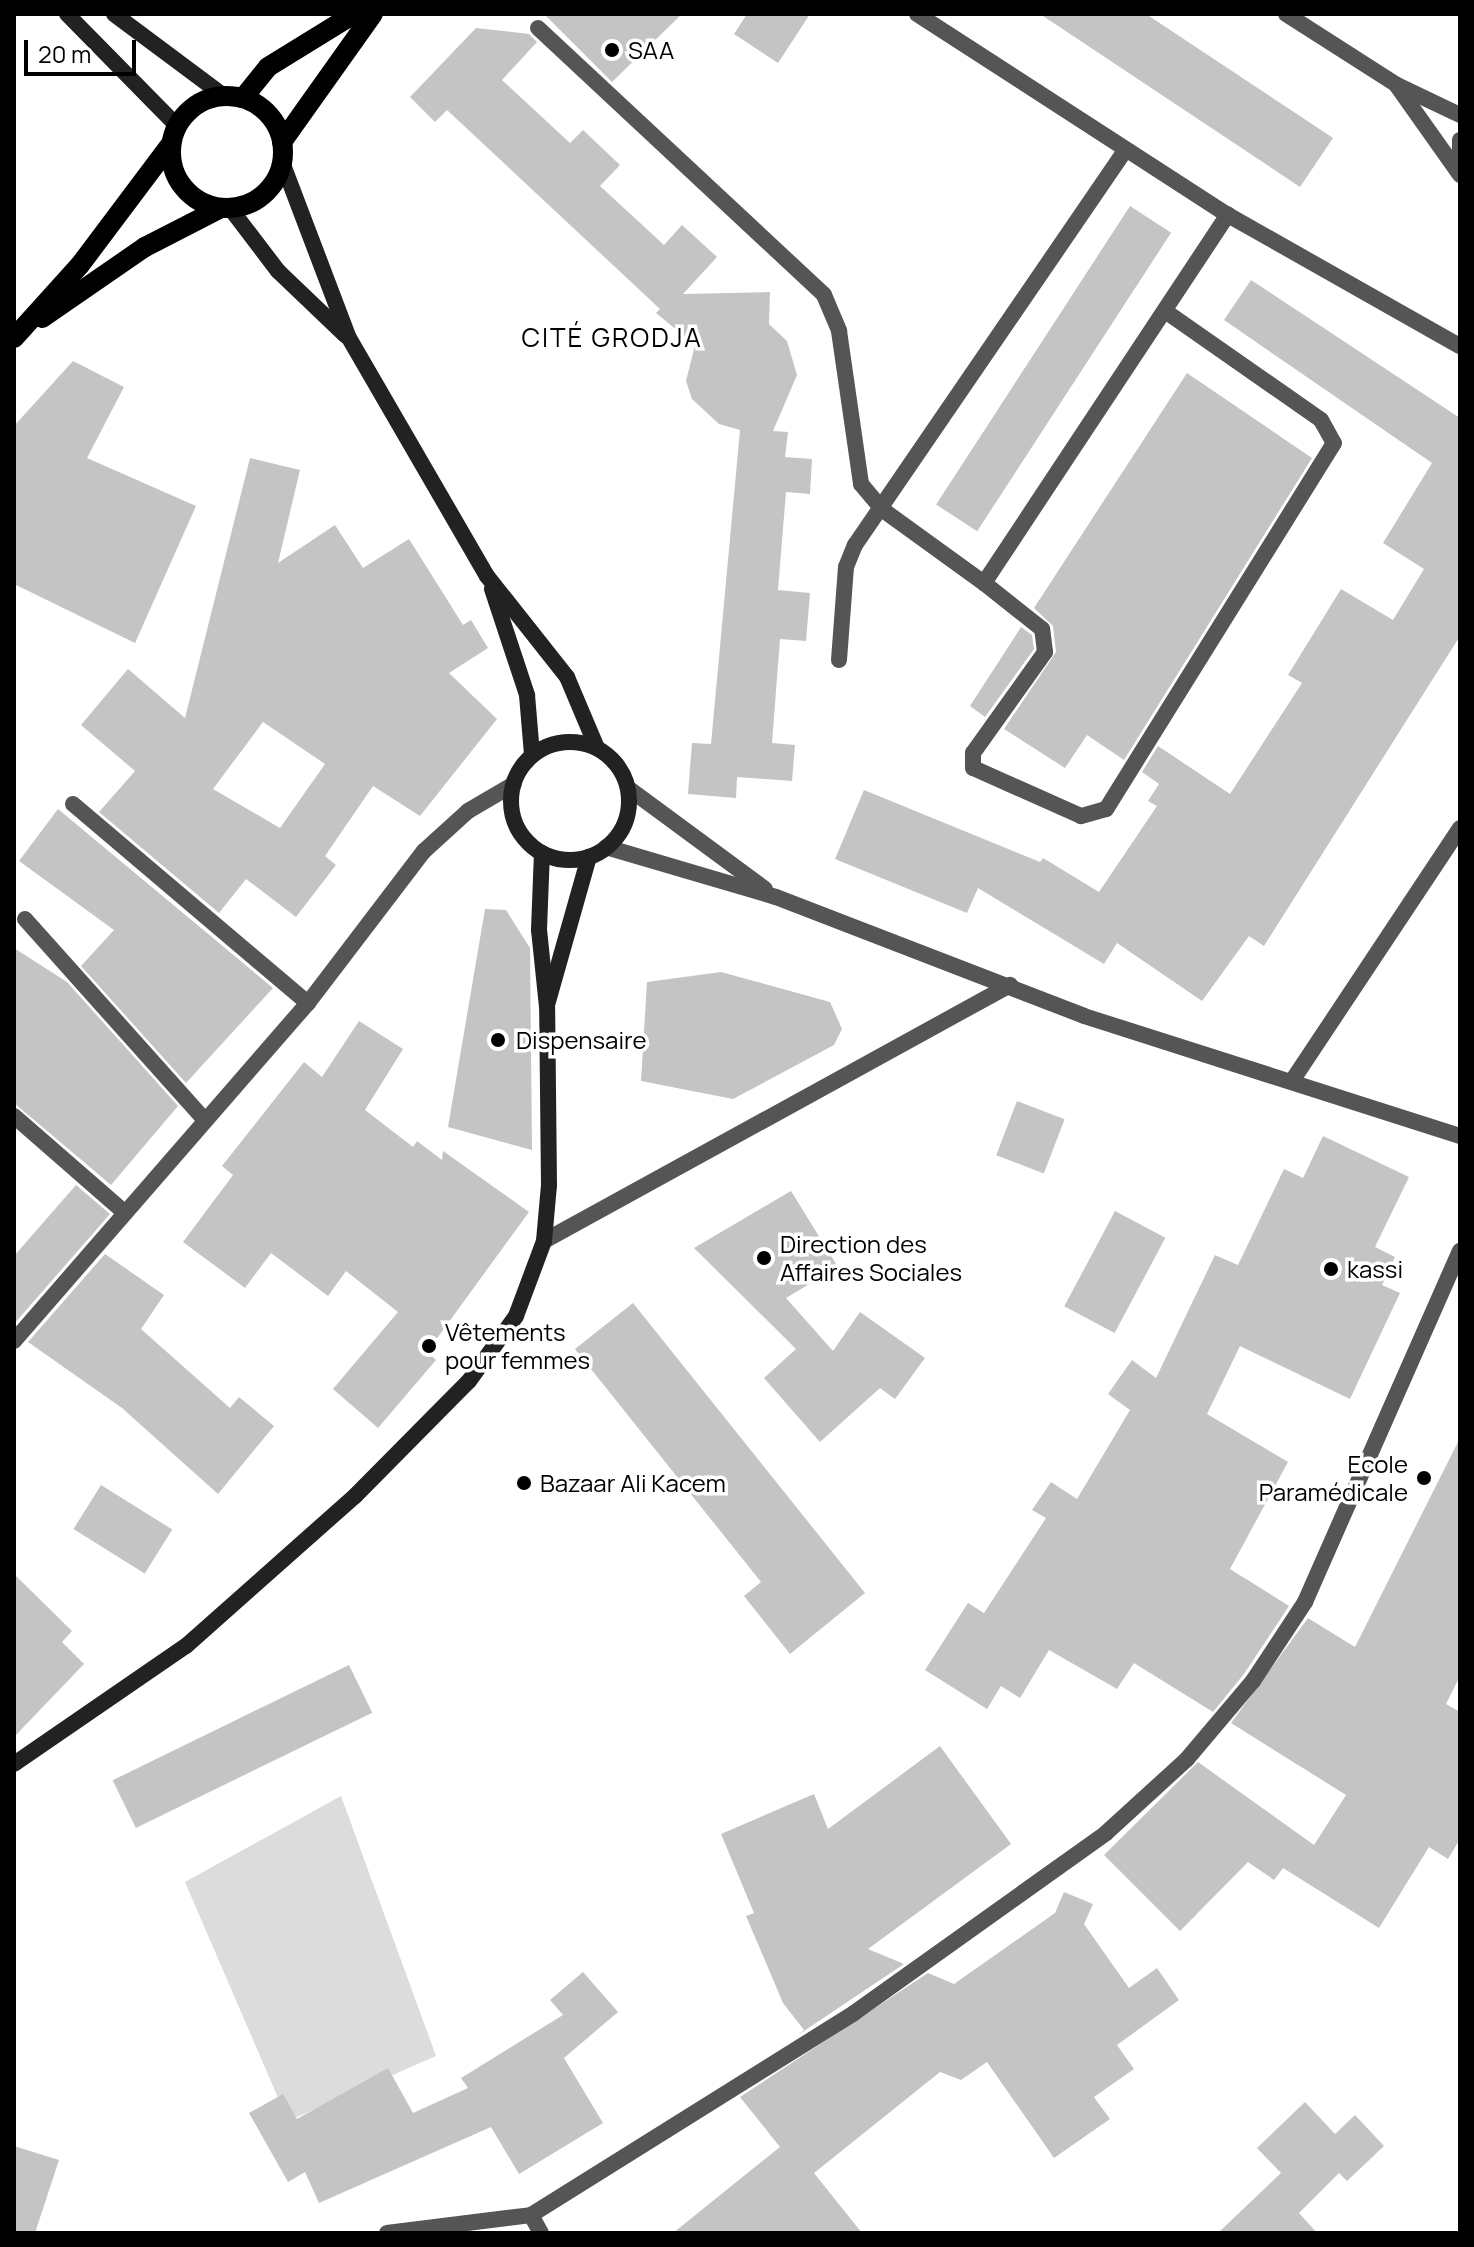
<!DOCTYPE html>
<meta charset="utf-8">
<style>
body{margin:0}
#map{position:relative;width:1474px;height:2247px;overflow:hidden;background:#fff;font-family:Manrope,sans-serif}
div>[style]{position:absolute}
.green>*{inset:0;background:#dcdcdc}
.building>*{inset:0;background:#c4c4c4;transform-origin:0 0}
.minor>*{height:16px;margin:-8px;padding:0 8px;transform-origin:8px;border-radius:8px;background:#555}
.tertiary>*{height:16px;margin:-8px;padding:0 8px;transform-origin:8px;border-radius:8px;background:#555}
.secondary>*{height:16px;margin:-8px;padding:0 8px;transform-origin:8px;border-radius:8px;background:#222}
.secondary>.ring{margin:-8px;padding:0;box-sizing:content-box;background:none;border:16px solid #222;border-radius:50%}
.primary>*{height:20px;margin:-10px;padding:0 10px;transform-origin:10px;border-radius:10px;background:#000}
.primary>.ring{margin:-10px;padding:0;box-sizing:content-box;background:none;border:20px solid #000;border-radius:50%}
.dots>*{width:22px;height:22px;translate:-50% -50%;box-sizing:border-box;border:4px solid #fff;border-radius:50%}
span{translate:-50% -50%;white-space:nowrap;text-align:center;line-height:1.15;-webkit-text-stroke:7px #fff;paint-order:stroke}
.poi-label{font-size:24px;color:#000}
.left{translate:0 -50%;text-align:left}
.right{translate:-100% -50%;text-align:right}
.neighbourhood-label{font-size:26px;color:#000;letter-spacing:2px}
.frame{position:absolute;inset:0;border:16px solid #000;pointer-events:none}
.scale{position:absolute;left:24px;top:40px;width:112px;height:36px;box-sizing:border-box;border:4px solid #000;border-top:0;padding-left:10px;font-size:24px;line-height:28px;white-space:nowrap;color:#000;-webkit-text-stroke:6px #fff;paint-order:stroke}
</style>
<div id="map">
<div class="green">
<div style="clip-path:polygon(341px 1796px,436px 2056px,288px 2121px,185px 1882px)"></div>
</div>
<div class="building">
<div style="clip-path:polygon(544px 14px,682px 14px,612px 82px)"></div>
<div style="clip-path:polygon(747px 14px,810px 14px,778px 63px,734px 34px)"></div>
<div style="clip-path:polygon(1040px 14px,1146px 14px,1333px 138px,1300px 187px)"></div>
<div style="clip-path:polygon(476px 28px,529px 34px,537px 42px,502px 80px,570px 143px,583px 130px,620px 165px,600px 186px,664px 245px,682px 225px,717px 257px,683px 294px,770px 292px,769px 324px,787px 341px,797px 375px,773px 431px,788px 432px,785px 457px,812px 459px,810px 494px,786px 492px,778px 590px,810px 593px,806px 641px,780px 639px,772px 743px,795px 745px,792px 781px,737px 777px,736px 798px,688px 794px,692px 743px,711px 744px,740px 430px,719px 424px,692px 399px,686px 381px,695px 345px,656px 313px,660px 309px,447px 110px,435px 122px,410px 97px)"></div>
<div style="left:1130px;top:206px;width:49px;height:356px;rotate:33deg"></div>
<div style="clip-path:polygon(1251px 280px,1460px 418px,1460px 636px,1264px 946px,1249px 936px,1202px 1001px,1117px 943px,1104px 964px,978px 888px,967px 913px,835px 859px,864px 790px,1040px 862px,1043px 858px,1099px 892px,1157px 806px,1148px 801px,1159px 784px,1142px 772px,1158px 746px,1230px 794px,1302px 683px,1288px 675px,1341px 589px,1393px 620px,1424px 569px,1383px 543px,1432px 463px,1224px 320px)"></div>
<div style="clip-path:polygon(73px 361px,124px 387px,87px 458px,196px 506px,135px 643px,14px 584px,14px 426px)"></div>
<div style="clip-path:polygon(1187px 373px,1312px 458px,1124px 760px,1087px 735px,1065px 768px,1004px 729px,1056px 652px,1053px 626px,1034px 608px)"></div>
<div style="clip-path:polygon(evenodd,250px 458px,300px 470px,278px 563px,335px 525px,363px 568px,409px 539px,463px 625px,471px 620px,488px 648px,449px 673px,497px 719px,420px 816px,373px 786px,325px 856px,336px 865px,296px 917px,246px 879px,219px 913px,99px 812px,135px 771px,81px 725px,128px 669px,185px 718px,250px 458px,263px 722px,325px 764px,280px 828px,213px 789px,263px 722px)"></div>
<div style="clip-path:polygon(1021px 627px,1032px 635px,1034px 649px,985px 717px,970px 706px)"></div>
<div style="clip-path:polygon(58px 809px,273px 988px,186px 1083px,81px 966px,114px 930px,19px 861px)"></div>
<div style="clip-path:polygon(485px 909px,506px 910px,530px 948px,532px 1150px,448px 1127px)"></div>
<div style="clip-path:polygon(14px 948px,67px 982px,178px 1106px,111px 1185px,14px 1103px)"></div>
<div style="clip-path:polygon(721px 972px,830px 1002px,842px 1029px,834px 1045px,733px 1099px,641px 1081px,647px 982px)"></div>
<div style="clip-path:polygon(359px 1021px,403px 1049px,365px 1110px,413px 1147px,417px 1141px,442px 1160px,443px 1151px,529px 1212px,427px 1352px,436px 1360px,378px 1428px,333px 1389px,398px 1312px,346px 1271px,328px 1296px,271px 1253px,245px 1288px,183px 1242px,233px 1175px,222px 1166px,304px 1062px,322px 1077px)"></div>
<div style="left:1017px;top:1101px;width:51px;height:58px;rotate:21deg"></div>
<div style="clip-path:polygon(1323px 1136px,1409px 1177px,1375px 1247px,1395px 1257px,1382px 1285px,1400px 1293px,1350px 1399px,1240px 1346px,1207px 1414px,1288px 1462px,1230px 1569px,1289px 1606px,1244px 1674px,1213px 1712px,1134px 1663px,1117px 1689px,1049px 1650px,1020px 1698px,1001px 1686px,987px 1709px,925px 1670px,968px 1603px,984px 1613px,1046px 1518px,1032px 1510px,1051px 1482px,1077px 1499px,1130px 1410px,1108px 1394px,1132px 1360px,1156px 1378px,1215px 1255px,1238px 1265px,1284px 1169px,1303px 1178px)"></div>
<div style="clip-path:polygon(76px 1185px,110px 1214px,14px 1324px,14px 1256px)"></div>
<div style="clip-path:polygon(791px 1191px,838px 1267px,786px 1298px,833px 1351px,860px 1312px,925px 1358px,895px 1399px,880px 1388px,820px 1442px,764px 1378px,796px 1349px,694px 1248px)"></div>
<div style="left:1115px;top:1211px;width:57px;height:108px;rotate:28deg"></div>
<div style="clip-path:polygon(105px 1254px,164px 1295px,141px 1329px,230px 1408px,239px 1397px,274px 1426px,218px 1494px,122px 1408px,28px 1342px)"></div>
<div style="clip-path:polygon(633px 1303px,865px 1593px,790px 1654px,744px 1596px,761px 1582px,575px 1349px)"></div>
<div style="clip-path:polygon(1460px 1438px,1460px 1676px,1446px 1704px,1460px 1712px,1460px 1839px,1448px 1859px,1429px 1847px,1379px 1928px,1283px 1868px,1274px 1880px,1248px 1862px,1180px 1931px,1104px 1855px,1198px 1762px,1314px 1845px,1346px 1795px,1231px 1723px,1308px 1618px,1355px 1647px)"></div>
<div style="left:101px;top:1485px;width:84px;height:52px;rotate:32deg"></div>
<div style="clip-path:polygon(14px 1574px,72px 1631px,62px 1642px,84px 1664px,14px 1737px)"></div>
<div style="left:349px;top:1665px;width:53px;height:263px;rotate:64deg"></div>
<div style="clip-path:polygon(940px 1746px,1011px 1844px,868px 1949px,904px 1964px,798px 2035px,804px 2030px,783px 2003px,746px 1916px,754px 1913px,721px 1834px,814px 1794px,828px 1829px)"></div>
<div style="clip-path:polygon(1064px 1892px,1093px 1904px,1084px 1924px,1129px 1988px,1157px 1968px,1179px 2000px,1117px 2045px,1134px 2069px,1094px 2097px,1110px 2119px,1054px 2158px,987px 2062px,961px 2080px,940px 2072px,814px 2173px,862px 2233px,673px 2233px,780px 2147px,740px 2097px,928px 1973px,954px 1984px,1055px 1913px)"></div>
<div style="clip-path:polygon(583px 1972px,618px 2012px,564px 2058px,603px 2123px,519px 2174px,491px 2127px,319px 2203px,305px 2172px,288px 2182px,249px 2113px,283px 2094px,297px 2119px,388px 2068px,413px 2113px,468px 2088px,461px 2078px,563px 2015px,550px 2000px)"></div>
<div style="clip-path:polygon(1305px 2102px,1335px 2134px,1355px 2115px,1384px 2146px,1347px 2181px,1339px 2173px,1299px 2213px,1317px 2233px,1218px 2233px,1281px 2173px,1257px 2148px)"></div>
<div style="clip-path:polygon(14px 2146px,59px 2160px,35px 2233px,14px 2233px)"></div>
</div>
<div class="minor">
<div style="left:917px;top:14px;width:370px;rotate:32.9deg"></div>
<div style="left:1228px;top:215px;width:266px;rotate:29.5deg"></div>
<div style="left:1286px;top:14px;width:132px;rotate:32.6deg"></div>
<div style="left:1397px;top:85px;width:70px;rotate:25.5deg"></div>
<div style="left:538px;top:28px;width:391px;rotate:43deg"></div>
<div style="left:824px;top:295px;width:39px;rotate:67deg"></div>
<div style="left:839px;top:331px;width:155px;rotate:81.8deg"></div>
<div style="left:861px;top:484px;width:34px;rotate:50deg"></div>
<div style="left:883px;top:510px;width:125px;rotate:35.9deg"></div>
<div style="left:1397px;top:86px;width:109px;rotate:54.7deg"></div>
<div style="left:1165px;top:311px;width:190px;rotate:34.9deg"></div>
<div style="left:1321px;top:420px;width:26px;rotate:61deg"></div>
<div style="left:1334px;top:443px;width:431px;rotate:121.9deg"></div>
<div style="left:1106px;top:809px;width:26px;rotate:164deg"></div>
<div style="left:1081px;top:816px;width:118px;rotate:-156deg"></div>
<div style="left:973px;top:768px;width:15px;rotate:-90deg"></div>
<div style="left:973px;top:753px;width:124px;rotate:-54.5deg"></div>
<div style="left:1045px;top:652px;width:23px;rotate:-97deg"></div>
<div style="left:1042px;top:629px;width:74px;rotate:-141.6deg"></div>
<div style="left:984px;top:583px;width:442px;rotate:-56.5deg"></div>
<div style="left:839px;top:660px;width:93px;rotate:-85.7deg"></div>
<div style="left:846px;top:567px;width:24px;rotate:-68deg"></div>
<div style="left:855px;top:545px;width:478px;rotate:-55.6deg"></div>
<div style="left:73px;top:804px;width:308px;rotate:40.3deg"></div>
<div style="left:25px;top:919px;width:270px;rotate:48.2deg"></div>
<div style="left:14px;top:1116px;width:147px;rotate:41.1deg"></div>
<div style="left:544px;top:1241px;width:532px;rotate:-28.78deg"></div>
<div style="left:14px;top:1341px;width:448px;rotate:-49deg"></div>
<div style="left:308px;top:1003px;width:191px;rotate:-52.7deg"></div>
<div style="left:424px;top:851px;width:59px;rotate:-42.3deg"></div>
<div style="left:468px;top:811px;width:53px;rotate:-30.4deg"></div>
<div style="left:531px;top:2215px;width:21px;rotate:61deg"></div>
<div style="left:387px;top:2233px;width:145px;rotate:-7.1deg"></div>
<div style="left:531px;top:2215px;width:381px;rotate:-32deg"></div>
<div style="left:854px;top:2013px;width:310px;rotate:-35.5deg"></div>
<div style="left:1106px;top:1833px;width:110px;rotate:-42.4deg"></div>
<div style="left:1187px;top:1759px;width:102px;rotate:-49.8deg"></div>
<div style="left:1253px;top:1681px;width:95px;rotate:-56.6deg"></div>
<div style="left:1305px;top:1602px;width:384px;rotate:-66.2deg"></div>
</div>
<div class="tertiary">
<div style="left:1460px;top:140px;width:30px;rotate:90deg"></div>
<div style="left:628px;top:788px;width:170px;rotate:36.4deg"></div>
<div style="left:606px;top:847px;width:177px;rotate:16.4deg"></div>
<div style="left:776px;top:897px;width:330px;rotate:21.1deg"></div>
<div style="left:1084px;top:1016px;width:395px;rotate:17.7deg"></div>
<div style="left:1292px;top:1081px;width:304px;rotate:-56.4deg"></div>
</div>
<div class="secondary">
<div style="left:67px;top:14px;width:157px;rotate:45.5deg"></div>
<div style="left:114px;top:14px;width:137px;rotate:36.7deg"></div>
<div style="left:282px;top:162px;width:188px;rotate:69.2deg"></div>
<div style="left:349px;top:338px;width:275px;rotate:59.9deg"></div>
<div style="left:487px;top:576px;width:129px;rotate:51.6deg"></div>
<div style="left:567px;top:677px;width:77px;rotate:67.1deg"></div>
<div style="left:230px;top:208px;width:79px;rotate:52.7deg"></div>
<div style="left:278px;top:271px;width:93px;rotate:43.7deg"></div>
<div style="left:492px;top:589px;width:112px;rotate:71.7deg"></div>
<div style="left:527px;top:695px;width:60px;rotate:85.2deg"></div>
<div class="ring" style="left:511px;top:742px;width:102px;height:102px"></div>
<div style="left:547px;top:1005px;width:154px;rotate:-74.2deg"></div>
<div style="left:14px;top:1764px;width:209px;rotate:-34.5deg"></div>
<div style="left:186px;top:1646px;width:226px;rotate:-41.6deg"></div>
<div style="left:355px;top:1496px;width:162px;rotate:-45.3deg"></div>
<div style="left:469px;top:1381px;width:80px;rotate:-54.1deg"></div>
<div style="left:516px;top:1316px;width:80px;rotate:-69.5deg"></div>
<div style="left:544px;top:1241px;width:56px;rotate:-84.9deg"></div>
<div style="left:549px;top:1185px;width:178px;rotate:-90.6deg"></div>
<div style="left:547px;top:1007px;width:77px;rotate:-95.9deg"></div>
<div style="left:539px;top:930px;width:77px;rotate:-87.8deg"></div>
</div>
<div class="primary">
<div class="ring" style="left:171px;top:96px;width:92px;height:92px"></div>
<div style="left:243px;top:98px;width:40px;rotate:-51deg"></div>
<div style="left:268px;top:67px;width:101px;rotate:-31.6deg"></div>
<div style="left:282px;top:142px;width:157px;rotate:-54.6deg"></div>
<div style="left:42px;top:318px;width:125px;rotate:-34.6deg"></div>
<div style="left:145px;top:247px;width:83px;rotate:-27.2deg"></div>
<div style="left:14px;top:338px;width:98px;rotate:-47.9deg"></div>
<div style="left:80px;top:265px;width:151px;rotate:-53.1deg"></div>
</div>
<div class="dots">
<div style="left:612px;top:50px;background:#000"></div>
<div style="left:498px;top:1040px;background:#000"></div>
<div style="left:764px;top:1258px;background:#000"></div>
<div style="left:1331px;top:1269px;background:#000"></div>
<div style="left:429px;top:1346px;background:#000"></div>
<div style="left:1424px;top:1478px;background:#000"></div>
<div style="left:524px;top:1483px;background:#000"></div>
</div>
<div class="poi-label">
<span class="left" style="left:628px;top:50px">SAA</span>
<span class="left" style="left:516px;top:1040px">Dispensaire</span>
<span class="left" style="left:780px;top:1258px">Direction des<br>Affaires Sociales</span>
<span class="left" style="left:1347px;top:1269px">kassi</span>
<span class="left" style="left:445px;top:1346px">Vêtements<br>pour femmes</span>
<span class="right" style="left:1408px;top:1478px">Ecole<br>Paramédicale</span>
<span class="left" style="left:540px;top:1483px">Bazaar Ali Kacem</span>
</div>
<div class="neighbourhood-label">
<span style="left:612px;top:338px">CITÉ GRODJA</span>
</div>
<div class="frame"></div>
<div class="scale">20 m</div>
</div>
